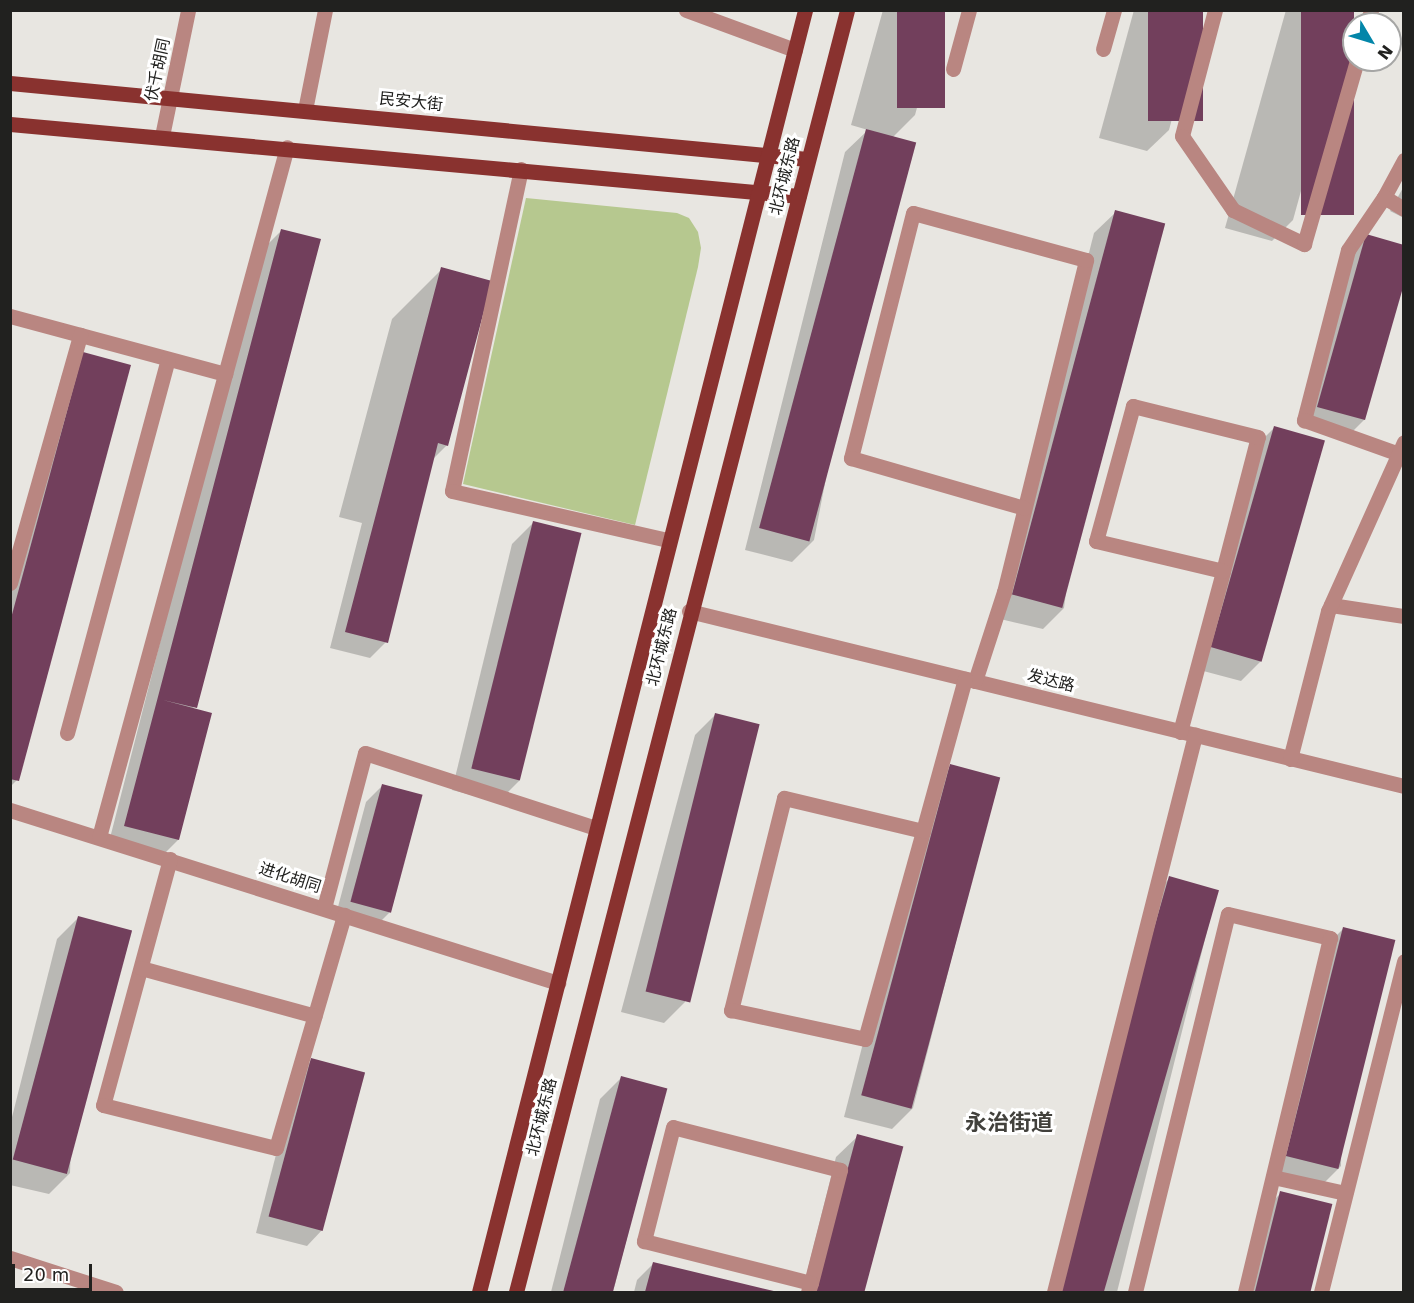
<!DOCTYPE html>
<meta charset="utf-8">
<style>
body{margin:0}
#map{position:relative;width:1414px;height:1303px;overflow:hidden;background:#e8e6e1;font-family:"DejaVu Sans","Noto Sans SC",sans-serif}
div>[style]{position:absolute}
.green>*{inset:0;background:#b6c88f}
.shadow>*{inset:0;background:#0003}
.building>*{inset:0;background:#723f5c;transform-origin:0 0}
.minor>*{height:15px;margin:-7.5px;padding:0 7.5px;transform-origin:7.5px;border-radius:7.5px;background:#b98681}
.major>*{height:15px;margin:-7.5px;padding:0 7.5px;transform-origin:7.5px;border-radius:7.5px;background:#89322f}
span{translate:-50% -50%;white-space:nowrap;text-align:center;line-height:1.15;-webkit-text-stroke:6px #fff;paint-order:stroke}
.street-label{font-size:16px;color:#21211f}
.district-label{font-size:22px;color:#42413c;font-weight:700}
.frame{position:absolute;inset:0;border:12px solid #21211f;pointer-events:none}
.north{position:absolute;left:1342px;top:12px;width:60px;height:60px;box-sizing:border-box;background:#fff;border:2px solid #a6a6a5;border-radius:50%;rotate:128deg;font-size:16px;font-weight:700;line-height:24px;text-align:center;color:#21211f}
.north::after{content:'';display:block;margin:auto;width:21px;height:27px;background:#0386a9;clip-path:polygon(50% 0,100% 100%,50% 72%,0 100%)}
.scale{position:absolute;left:12px;top:1264px;width:80px;height:27px;box-sizing:border-box;border:3px solid #21211f;border-top:0;padding-left:8px;font-size:18px;line-height:21px;white-space:nowrap;color:#21211f;-webkit-text-stroke:4px #fff;paint-order:stroke}
</style>
<div id="map">
<div class="green">
<div style="clip-path:polygon(526px 198px,677px 213px,689px 218px,698px 232px,701px 248px,698px 267px,635px 525px,463px 484px)"></div>
</div>
<div class="shadow">
<div style="clip-path:polygon(883px 10px,944px 10px,915px 115px,892px 138px,814px 540px,792px 562px,745px 550px,845px 152px,868px 130px,851px 125px)"></div>
<div style="clip-path:polygon(1134px 10px,1201px 10px,1169px 130px,1147px 151px,1099px 138px)"></div>
<div style="clip-path:polygon(1286px 10px,1351px 10px,1293px 220px,1272px 241px,1225px 228px)"></div>
<div style="clip-path:polygon(1404px 186px,1404px 218px,1390px 211px)"></div>
<div style="clip-path:polygon(1116px 212px,1064px 608px,1043px 629px,996px 618px,1094px 233px)"></div>
<div style="clip-path:polygon(281px 231px,193px 710px,178px 840px,162px 856px,109px 842px,260px 252px)"></div>
<div style="clip-path:polygon(1367px 236px,1364px 420px,1348px 436px,1302px 423px,1350px 252px)"></div>
<div style="clip-path:polygon(442px 269px,447px 445px,433px 459px,386px 642px,370px 658px,330px 648px,362px 523px,339px 517px,392px 319px)"></div>
<div style="clip-path:polygon(83px 354px,17px 780px,10px 787px,10px 568px,62px 375px)"></div>
<div style="clip-path:polygon(1274px 428px,1262px 660px,1241px 681px,1192px 668px,1253px 449px)"></div>
<div style="clip-path:polygon(534px 522px,519px 781px,498px 802px,452px 790px,512px 544px)"></div>
<div style="clip-path:polygon(716px 714px,685px 1002px,664px 1023px,621px 1012px,695px 735px)"></div>
<div style="clip-path:polygon(951px 766px,998px 778px,913px 1108px,892px 1129px,844px 1117px,929px 787px)"></div>
<div style="clip-path:polygon(382px 786px,390px 912px,374px 928px,335px 918px,366px 802px)"></div>
<div style="clip-path:polygon(1170px 878px,1217px 891px,1117px 1292px,1048px 1292px,1149px 899px)"></div>
<div style="clip-path:polygon(78px 918px,70px 1173px,49px 1194px,10px 1185px,10px 1125px,57px 939px)"></div>
<div style="clip-path:polygon(1343px 929px,1341px 1166px,1319px 1188px,1267px 1177px,1322px 950px)"></div>
<div style="clip-path:polygon(312px 1060px,323px 1229px,307px 1246px,256px 1233px,296px 1076px)"></div>
<div style="clip-path:polygon(621px 1078px,665px 1089px,613px 1292px,551px 1292px,600px 1099px)"></div>
<div style="clip-path:polygon(858px 1136px,901px 1147px,864px 1292px,802px 1292px,836px 1157px)"></div>
<div style="clip-path:polygon(1281px 1193px,1330px 1205px,1308px 1292px,1240px 1292px,1260px 1214px)"></div>
<div style="clip-path:polygon(653px 1264px,775px 1292px,634px 1292px,637px 1280px)"></div>
</div>
<div class="building">
<div style="left:897px;top:10px;width:48px;height:98px"></div>
<div style="left:1148px;top:10px;width:55px;height:111px"></div>
<div style="left:1301px;top:10px;width:53px;height:205px"></div>
<div style="left:866px;top:129px;width:52px;height:413px;rotate:15deg"></div>
<div style="left:1115px;top:210px;width:52px;height:398px;rotate:15deg"></div>
<div style="clip-path:polygon(281px 229px,321px 239px,197px 708px,163px 700px,212px 713px,179px 840px,124px 826px)"></div>
<div style="clip-path:polygon(1366px 234px,1404px 245px,1404px 284px,1365px 420px,1317px 407px)"></div>
<div style="clip-path:polygon(441px 267px,492px 281px,448px 446px,438px 443px,388px 643px,345px 632px)"></div>
<div style="clip-path:polygon(83px 352px,131px 365px,19px 781px,10px 779px,10px 622px)"></div>
<div style="left:1274px;top:426px;width:53px;height:230px;rotate:16deg"></div>
<div style="left:533px;top:521px;width:50px;height:255px;rotate:14deg"></div>
<div style="left:715px;top:713px;width:46px;height:287px;rotate:14deg"></div>
<div style="left:950px;top:764px;width:52px;height:343px;rotate:15deg"></div>
<div style="left:382px;top:784px;width:42px;height:122px;rotate:15deg"></div>
<div style="left:1169px;top:876px;width:52px;height:429px;rotate:16deg"></div>
<div style="left:78px;top:916px;width:56px;height:252px;rotate:15deg"></div>
<div style="left:1343px;top:927px;width:54px;height:236px;rotate:14deg"></div>
<div style="left:311px;top:1058px;width:56px;height:164px;rotate:15deg"></div>
<div style="left:621px;top:1076px;width:48px;height:223px;rotate:15deg"></div>
<div style="left:857px;top:1134px;width:48px;height:163px;rotate:15deg"></div>
<div style="left:1280px;top:1191px;width:54px;height:104px;rotate:14deg"></div>
<div style="clip-path:polygon(653px 1262px,778px 1292px,645px 1292px)"></div>
</div>
<div class="minor">
<div style="left:686px;top:10px;width:116px;rotate:20.2deg"></div>
<div style="left:1215px;top:10px;width:130px;rotate:104.7deg"></div>
<div style="left:1182px;top:136px;width:90px;rotate:55.4deg"></div>
<div style="left:1233px;top:210px;width:79px;rotate:25.6deg"></div>
<div style="left:1304px;top:244px;width:191px;rotate:-73.9deg"></div>
<div style="left:1367px;top:24px;width:15px;rotate:-74deg"></div>
<div style="left:1103px;top:49px;width:41px;rotate:-74.2deg"></div>
<div style="left:953px;top:69px;width:61px;rotate:-74.8deg"></div>
<div style="left:305px;top:110px;width:102px;rotate:-78.7deg"></div>
<div style="left:162px;top:136px;width:129px;rotate:-78.3deg"></div>
<div style="left:1404px;top:160px;width:42px;rotate:118.4deg"></div>
<div style="left:1384px;top:197px;width:23px;rotate:31deg"></div>
<div style="left:521px;top:169px;width:329px;rotate:102.1deg"></div>
<div style="left:452px;top:491px;width:221px;rotate:12.8deg"></div>
<div style="left:1384px;top:197px;width:64px;rotate:124.2deg"></div>
<div style="left:1348px;top:250px;width:176px;rotate:104.5deg"></div>
<div style="left:1304px;top:420px;width:101px;rotate:19.7deg"></div>
<div style="left:10px;top:316px;width:223px;rotate:15.1deg"></div>
<div style="left:10px;top:583px;width:258px;rotate:-74.2deg"></div>
<div style="left:1331px;top:605px;width:74px;rotate:8.6deg"></div>
<div style="left:689px;top:611px;width:736px;rotate:13.75deg"></div>
<div style="left:975px;top:681px;width:94px;rotate:-72deg"></div>
<div style="left:1004px;top:592px;width:342px;rotate:-76.1deg"></div>
<div style="left:1086px;top:260px;width:179px;rotate:-164.8deg"></div>
<div style="left:913px;top:213px;width:253px;rotate:104.2deg"></div>
<div style="left:851px;top:458px;width:180px;rotate:16.1deg"></div>
<div style="left:1180px;top:732px;width:167px;rotate:-75deg"></div>
<div style="left:1223px;top:571px;width:138px;rotate:-75.4deg"></div>
<div style="left:1258px;top:437px;width:129px;rotate:-166.1deg"></div>
<div style="left:1133px;top:406px;width:140px;rotate:105.3deg"></div>
<div style="left:1096px;top:541px;width:130px;rotate:13.3deg"></div>
<div style="left:67px;top:733px;width:387px;rotate:-74.9deg"></div>
<div style="left:1290px;top:759px;width:153px;rotate:-75.6deg"></div>
<div style="left:1328px;top:611px;width:185px;rotate:-65.8deg"></div>
<div style="left:10px;top:810px;width:575px;rotate:17.52deg"></div>
<div style="left:923px;top:831px;width:143px;rotate:-166.6deg"></div>
<div style="left:784px;top:798px;width:219px;rotate:104deg"></div>
<div style="left:731px;top:1010px;width:137px;rotate:12.2deg"></div>
<div style="left:865px;top:1039px;width:216px;rotate:-74.4deg"></div>
<div style="left:923px;top:831px;width:158px;rotate:-74.6deg"></div>
<div style="left:99px;top:837px;width:715px;rotate:-74.76deg"></div>
<div style="left:170px;top:859px;width:255px;rotate:105.2deg"></div>
<div style="left:103px;top:1105px;width:178px;rotate:14deg"></div>
<div style="left:276px;top:1148px;width:243px;rotate:-73.7deg"></div>
<div style="left:324px;top:908px;width:160px;rotate:-75.2deg"></div>
<div style="left:365px;top:753px;width:243px;rotate:18deg"></div>
<div style="left:141px;top:968px;width:180px;rotate:15.4deg"></div>
<div style="left:1273px;top:1177px;width:74px;rotate:12.5deg"></div>
<div style="left:10px;top:1258px;width:111px;rotate:17.8deg"></div>
<div style="left:808px;top:1292px;width:9px;rotate:-72deg"></div>
<div style="left:811px;top:1283px;width:117px;rotate:-75.6deg"></div>
<div style="left:840px;top:1170px;width:172px;rotate:-165.6deg"></div>
<div style="left:673px;top:1127px;width:118px;rotate:104.3deg"></div>
<div style="left:644px;top:1241px;width:172px;rotate:14.1deg"></div>
<div style="left:1054px;top:1292px;width:575px;rotate:-75.79deg"></div>
<div style="left:1135px;top:1292px;width:389px;rotate:-76.2deg"></div>
<div style="left:1228px;top:914px;width:105px;rotate:13.2deg"></div>
<div style="left:1330px;top:938px;width:364px;rotate:103.5deg"></div>
<div style="left:1321px;top:1292px;width:341px;rotate:-75.9deg"></div>
</div>
<div class="major">
<div style="left:10px;top:83px;width:801px;rotate:5.45deg"></div>
<div style="left:10px;top:124px;width:792px;rotate:5.21deg"></div>
<div style="left:479px;top:1292px;width:1323px;rotate:-75.73deg"></div>
<div style="left:516px;top:1292px;width:1324px;rotate:-75.52deg"></div>
</div>
<div class="street-label">
<span style="left:158px;top:70px;rotate:-78deg">伏千胡同</span>
<span style="left:411px;top:102px;rotate:6deg">民安大街</span>
<span style="left:785px;top:176px;rotate:-76deg">北环城东路</span>
<span style="left:662px;top:647px;rotate:-76deg">北环城东路</span>
<span style="left:1051px;top:681px;rotate:14deg">发达路</span>
<span style="left:290px;top:878px;rotate:18deg">进化胡同</span>
<span style="left:542px;top:1117px;rotate:-76deg">北环城东路</span>
</div>
<div class="district-label">
<span style="left:1009px;top:1123px">永治街道</span>
</div>
<div class="frame"></div>
<div class="north">N</div>
<div class="scale">20 m</div>
</div>
